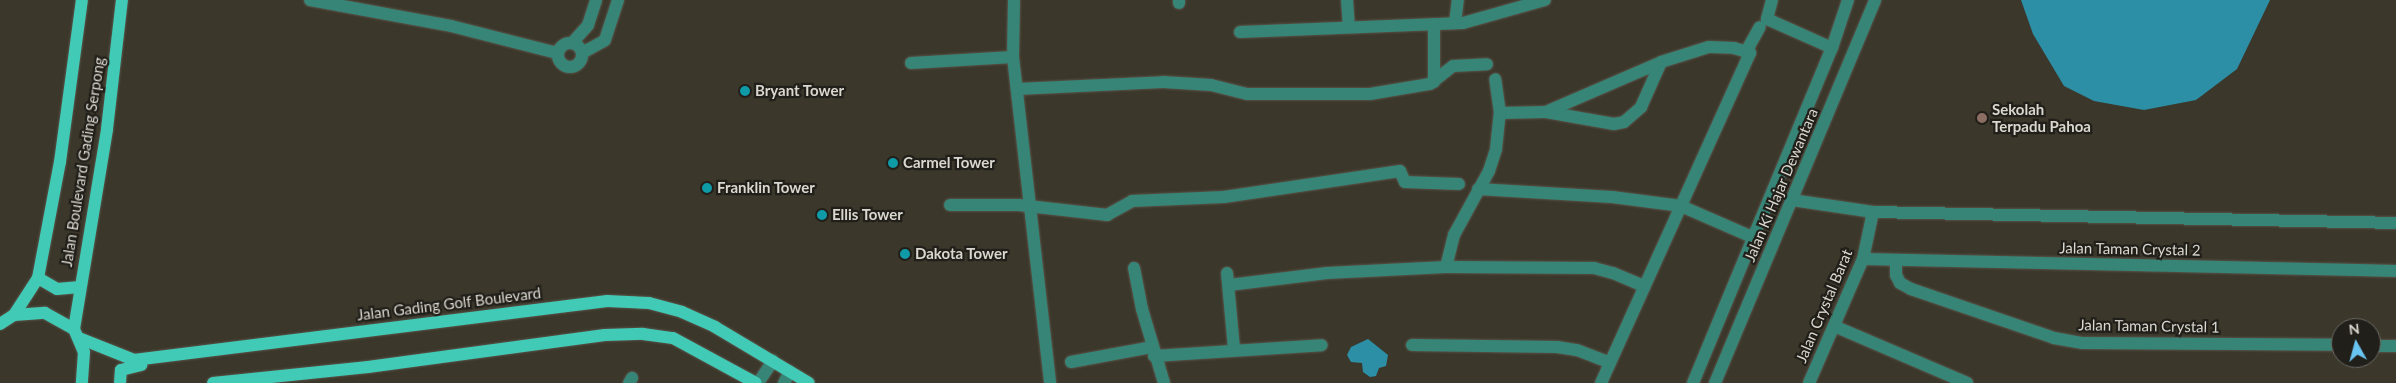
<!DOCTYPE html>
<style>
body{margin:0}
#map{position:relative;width:2396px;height:383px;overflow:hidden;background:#3c372b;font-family:Lato,sans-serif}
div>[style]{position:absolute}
.water>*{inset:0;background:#2c8fa5}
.roads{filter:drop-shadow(0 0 1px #585449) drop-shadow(0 0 1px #585449)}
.minor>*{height:12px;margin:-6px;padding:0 6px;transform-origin:6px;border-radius:6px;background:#368577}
.minor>.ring{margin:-6px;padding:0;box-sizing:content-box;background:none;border:12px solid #368577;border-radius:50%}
.major>*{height:12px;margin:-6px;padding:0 6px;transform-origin:6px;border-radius:6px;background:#41cab5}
.dots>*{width:14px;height:14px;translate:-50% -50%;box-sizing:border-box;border:2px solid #211f1a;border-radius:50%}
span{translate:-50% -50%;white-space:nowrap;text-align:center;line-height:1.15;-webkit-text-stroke:4.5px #211f1a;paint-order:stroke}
.poi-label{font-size:15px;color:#dad7cf;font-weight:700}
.left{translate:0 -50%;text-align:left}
.street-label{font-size:15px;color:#dad7cf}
.north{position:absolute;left:2331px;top:318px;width:50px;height:50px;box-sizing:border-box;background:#211f1a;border:1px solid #6b6962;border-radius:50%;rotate:353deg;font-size:14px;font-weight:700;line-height:20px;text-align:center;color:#dad7cf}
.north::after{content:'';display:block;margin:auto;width:18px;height:22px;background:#68c4f0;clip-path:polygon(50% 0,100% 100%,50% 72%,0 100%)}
</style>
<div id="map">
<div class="water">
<div style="clip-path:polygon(2021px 0,2270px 0,2237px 69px,2196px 100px,2144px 110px,2094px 101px,2064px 86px,2033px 34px)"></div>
<div style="clip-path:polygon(1368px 339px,1388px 355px,1386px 366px,1379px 368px,1376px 376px,1370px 377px,1363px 372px,1362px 363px,1351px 362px,1347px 355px,1351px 347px)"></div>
</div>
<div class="roads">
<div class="minor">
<div style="left:310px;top:0;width:143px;rotate:10.4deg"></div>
<div style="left:451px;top:26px;width:109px;rotate:14.3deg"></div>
<div style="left:1014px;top:0;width:57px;rotate:91deg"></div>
<div style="left:1013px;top:57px;width:328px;rotate:83.5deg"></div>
<div style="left:1179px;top:0;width:3px;rotate:90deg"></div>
<div style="left:1347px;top:0;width:26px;rotate:86deg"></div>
<div style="left:1772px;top:0;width:20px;rotate:105deg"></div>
<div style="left:1767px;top:19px;width:71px;rotate:24deg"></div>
<div style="left:1455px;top:23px;width:23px;rotate:-83deg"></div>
<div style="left:1240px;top:32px;width:223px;rotate:-2.3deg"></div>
<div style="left:1463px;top:23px;width:85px;rotate:-15.7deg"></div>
<div class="ring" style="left:558px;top:43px;width:12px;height:12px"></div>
<div style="left:572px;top:43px;width:24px;rotate:-48deg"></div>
<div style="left:588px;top:25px;width:26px;rotate:-72deg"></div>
<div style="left:1747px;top:50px;width:26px;rotate:-61deg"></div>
<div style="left:582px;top:53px;width:26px;rotate:-29deg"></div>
<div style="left:605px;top:40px;width:42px;rotate:-72deg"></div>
<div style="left:911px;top:63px;width:102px;rotate:-3.4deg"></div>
<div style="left:1434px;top:82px;width:58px;rotate:-90deg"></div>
<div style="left:1017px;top:89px;width:146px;rotate:-2.7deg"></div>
<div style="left:1163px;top:82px;width:48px;rotate:3.6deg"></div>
<div style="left:1211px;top:85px;width:37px;rotate:14deg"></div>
<div style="left:1247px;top:94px;width:123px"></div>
<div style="left:1370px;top:94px;width:61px;rotate:-9.5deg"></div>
<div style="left:1430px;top:84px;width:29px;rotate:-38deg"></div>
<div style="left:1453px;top:66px;width:34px;rotate:-3deg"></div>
<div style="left:1548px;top:111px;width:123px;rotate:-23.4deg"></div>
<div style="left:1500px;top:113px;width:46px;rotate:-1.2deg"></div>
<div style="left:1546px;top:112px;width:69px;rotate:10deg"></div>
<div style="left:1614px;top:124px;width:10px;rotate:-11deg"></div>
<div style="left:1624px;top:122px;width:23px;rotate:-41deg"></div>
<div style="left:1641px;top:107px;width:49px;rotate:-66deg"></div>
<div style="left:1661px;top:62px;width:50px;rotate:-17.4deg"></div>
<div style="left:1709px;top:47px;width:25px;rotate:2deg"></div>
<div style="left:1734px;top:48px;width:17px;rotate:17deg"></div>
<div style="left:1750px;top:53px;width:362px;rotate:114.3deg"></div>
<div style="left:1478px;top:189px;width:134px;rotate:3.4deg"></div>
<div style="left:1612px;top:197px;width:70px;rotate:7.4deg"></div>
<div style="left:1681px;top:206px;width:77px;rotate:23.6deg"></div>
<div style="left:1792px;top:200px;width:82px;rotate:8.4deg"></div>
<div style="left:1873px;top:212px;width:523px;rotate:1.2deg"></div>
<div style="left:950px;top:205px;width:69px"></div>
<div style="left:1019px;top:205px;width:89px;rotate:6.5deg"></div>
<div style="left:1107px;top:215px;width:29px;rotate:-29deg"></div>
<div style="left:1132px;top:201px;width:92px;rotate:-2.5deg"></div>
<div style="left:1224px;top:197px;width:178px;rotate:-8.4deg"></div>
<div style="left:1400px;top:171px;width:12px;rotate:66deg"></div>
<div style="left:1405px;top:182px;width:54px;rotate:2.1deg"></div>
<div style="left:1863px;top:259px;width:533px;rotate:1.29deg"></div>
<div style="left:1896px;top:261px;width:14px;rotate:90deg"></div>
<div style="left:1896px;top:275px;width:9px;rotate:63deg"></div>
<div style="left:1900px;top:283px;width:13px;rotate:29deg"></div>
<div style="left:1911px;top:289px;width:151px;rotate:18.9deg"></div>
<div style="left:2054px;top:338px;width:29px;rotate:10deg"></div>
<div style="left:2083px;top:343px;width:258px;rotate:0.4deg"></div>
<div style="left:1446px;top:267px;width:33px;rotate:-76deg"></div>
<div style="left:1454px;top:235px;width:73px;rotate:-61.3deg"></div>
<div style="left:1489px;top:171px;width:23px;rotate:-72deg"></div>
<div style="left:1496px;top:149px;width:36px;rotate:-84deg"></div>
<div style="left:1500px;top:113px;width:34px;rotate:-98deg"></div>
<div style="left:1134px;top:268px;width:42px;rotate:79deg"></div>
<div style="left:1142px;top:309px;width:77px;rotate:73.4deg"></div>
<div style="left:1227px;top:273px;width:76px;rotate:84.7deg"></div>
<div style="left:1229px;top:285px;width:99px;rotate:-7deg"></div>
<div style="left:1327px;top:273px;width:119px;rotate:-2.9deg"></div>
<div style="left:1446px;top:267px;width:148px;rotate:0.4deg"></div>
<div style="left:1594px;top:268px;width:20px;rotate:15deg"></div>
<div style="left:1613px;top:273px;width:33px;rotate:23deg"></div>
<div style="left:1834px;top:326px;width:145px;rotate:23.2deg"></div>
<div style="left:1412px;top:345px;width:145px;rotate:0.8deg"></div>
<div style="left:1557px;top:347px;width:20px;rotate:9deg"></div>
<div style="left:1577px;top:350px;width:33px;rotate:21deg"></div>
<div style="left:2371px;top:346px;width:25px"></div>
<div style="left:1154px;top:356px;width:168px;rotate:-3.7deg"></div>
<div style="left:1071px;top:362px;width:82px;rotate:-10.5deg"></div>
<div style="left:629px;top:383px;width:6px;rotate:-59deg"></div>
<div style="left:758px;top:383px;width:27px;rotate:-56deg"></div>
<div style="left:784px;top:383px;width:13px;rotate:-63deg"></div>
<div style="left:1693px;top:383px;width:363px;rotate:-67.5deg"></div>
<div style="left:1832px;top:48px;width:51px;rotate:-71.6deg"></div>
<div style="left:1715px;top:383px;width:415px;rotate:-67.3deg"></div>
<div style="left:1809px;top:383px;width:135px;rotate:-66.5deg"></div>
<div style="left:1863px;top:259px;width:48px;rotate:-78deg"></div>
</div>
<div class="major">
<div style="left:38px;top:278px;width:22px;rotate:30deg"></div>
<div style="left:57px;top:289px;width:23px;rotate:-5deg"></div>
<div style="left:14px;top:315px;width:44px;rotate:-57deg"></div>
<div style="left:38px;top:278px;width:118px;rotate:-79.3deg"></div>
<div style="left:60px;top:162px;width:163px;rotate:-82.3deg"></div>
<div style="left:0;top:324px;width:17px;rotate:-33deg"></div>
<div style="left:14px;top:315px;width:31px;rotate:-4deg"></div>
<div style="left:45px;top:313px;width:33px;rotate:29deg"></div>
<div style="left:74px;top:329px;width:25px;rotate:67deg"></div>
<div style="left:84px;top:352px;width:31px;rotate:94deg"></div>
<div style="left:74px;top:329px;width:203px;rotate:-80.6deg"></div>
<div style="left:107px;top:129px;width:130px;rotate:-83.4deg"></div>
<div style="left:79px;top:338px;width:59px;rotate:21.8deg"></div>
<div style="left:134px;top:360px;width:477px;rotate:-7.1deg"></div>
<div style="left:607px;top:301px;width:42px;rotate:2.7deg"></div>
<div style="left:649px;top:303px;width:34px;rotate:15deg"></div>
<div style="left:682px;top:312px;width:36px;rotate:24deg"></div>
<div style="left:715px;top:327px;width:109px;rotate:30.8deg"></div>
<div style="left:120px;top:383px;width:13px;rotate:-86deg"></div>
<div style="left:121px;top:370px;width:21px;rotate:-14deg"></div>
<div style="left:213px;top:383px;width:156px;rotate:-5.9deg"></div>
<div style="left:368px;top:367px;width:239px;rotate:-7.7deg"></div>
<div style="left:605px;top:335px;width:38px;rotate:-2deg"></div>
<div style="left:643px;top:334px;width:30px;rotate:8deg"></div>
<div style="left:673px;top:338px;width:94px;rotate:28.5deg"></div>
</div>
</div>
<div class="dots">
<div style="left:745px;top:91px;background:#0f9aa8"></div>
<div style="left:1982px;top:118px;background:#8d6e63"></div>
<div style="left:893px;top:163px;background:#0f9aa8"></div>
<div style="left:707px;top:188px;background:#0f9aa8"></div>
<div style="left:822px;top:215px;background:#0f9aa8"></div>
<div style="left:905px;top:254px;background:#0f9aa8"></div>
</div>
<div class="poi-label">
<span class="left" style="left:755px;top:91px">Bryant Tower</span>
<span class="left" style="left:1992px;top:118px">Sekolah<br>Terpadu Pahoa</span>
<span class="left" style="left:903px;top:163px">Carmel Tower</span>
<span class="left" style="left:717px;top:188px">Franklin Tower</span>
<span class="left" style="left:832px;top:215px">Ellis Tower</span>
<span class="left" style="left:915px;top:254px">Dakota Tower</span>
</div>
<div class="street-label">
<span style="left:83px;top:162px;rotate:-81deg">Jalan Boulevard Gading Serpong</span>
<span style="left:1781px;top:185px;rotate:-67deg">Jalan Ki Hajar Dewantara</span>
<span style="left:2130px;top:249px;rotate:1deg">Jalan Taman Crystal 2</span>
<span style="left:449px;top:304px;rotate:-7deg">Jalan Gading Golf Boulevard</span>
<span style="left:1824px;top:306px;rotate:-67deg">Jalan Crystal Barat</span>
<span style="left:2149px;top:326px;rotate:1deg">Jalan Taman Crystal 1</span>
</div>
<div class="north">N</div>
</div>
